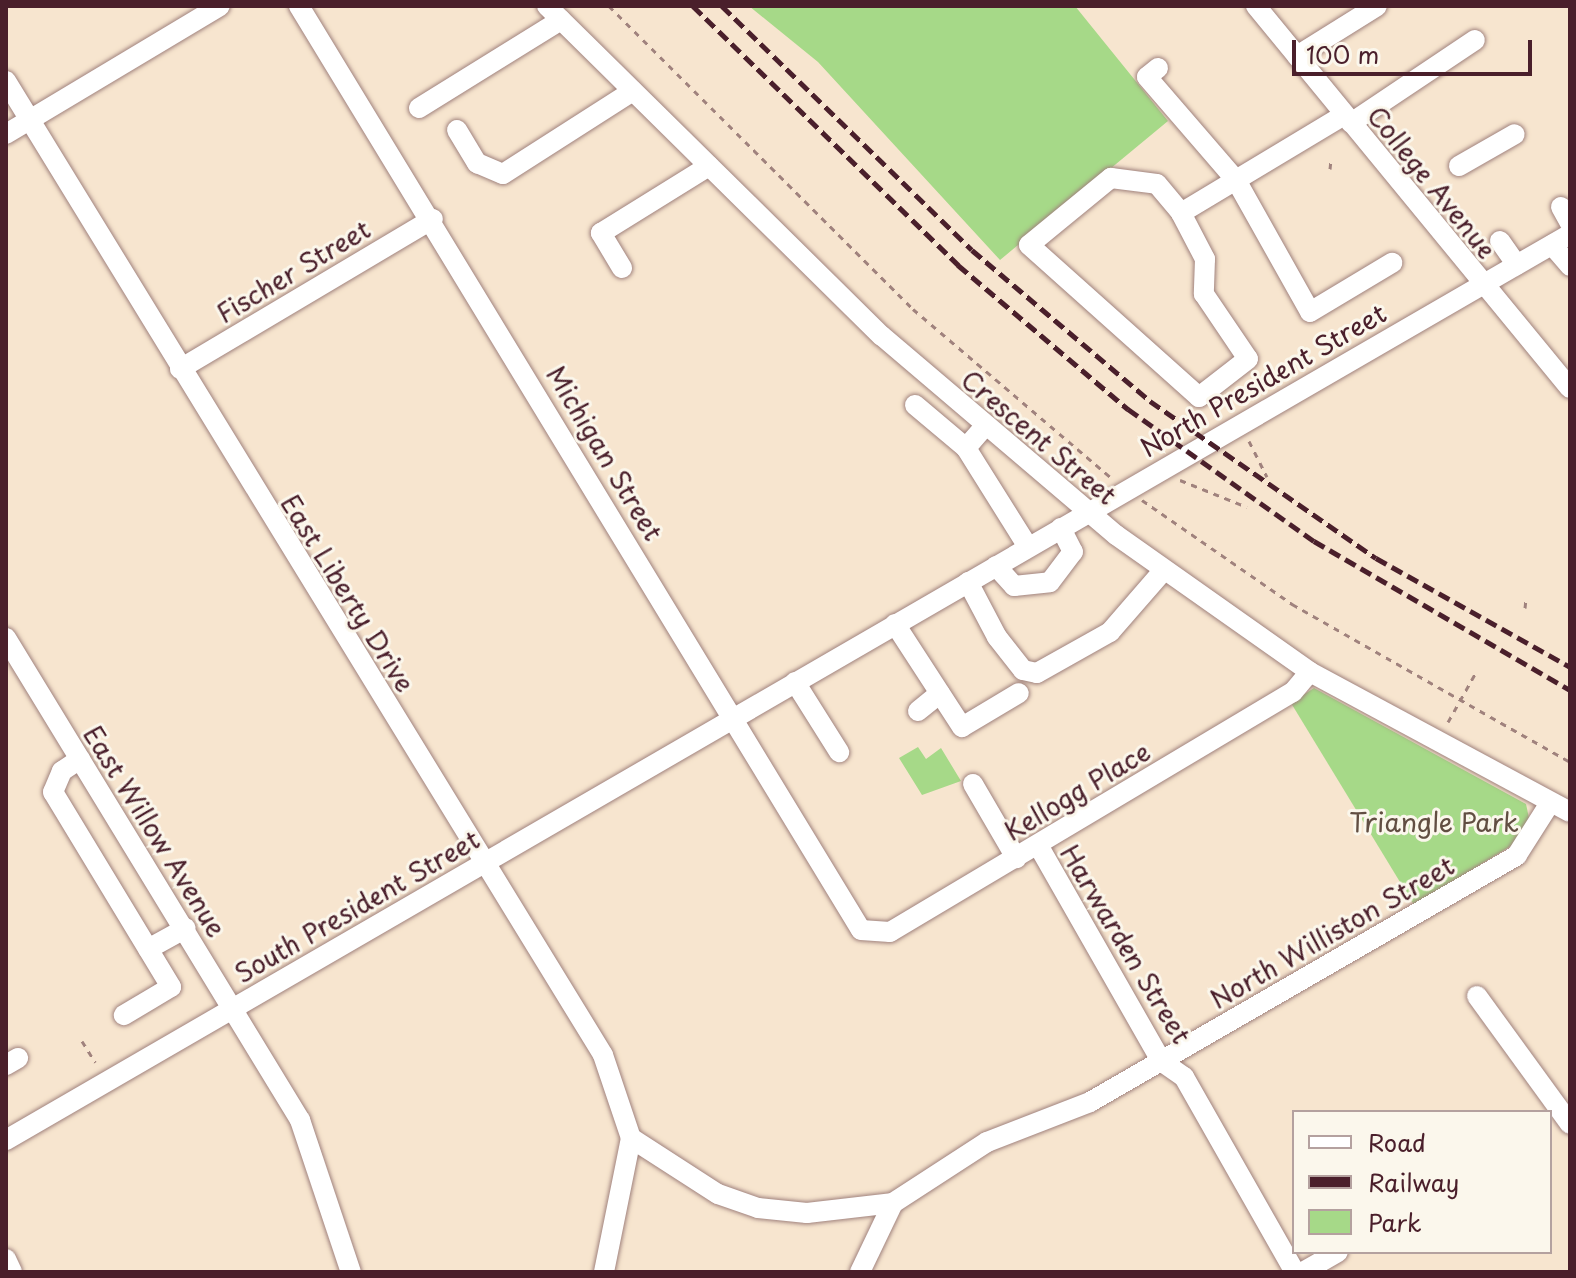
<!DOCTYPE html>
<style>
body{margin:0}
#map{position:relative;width:1576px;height:1278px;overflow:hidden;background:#f7e5cf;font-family:"Playpen Sans",sans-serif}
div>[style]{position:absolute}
.green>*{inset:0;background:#a6d988}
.path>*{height:3px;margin-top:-1.5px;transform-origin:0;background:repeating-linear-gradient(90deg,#a0827d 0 6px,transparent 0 12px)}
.roads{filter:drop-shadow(0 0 2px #a0827d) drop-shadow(0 0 2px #a0827d)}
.minor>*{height:20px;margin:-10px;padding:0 10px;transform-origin:10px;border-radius:10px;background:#fff}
.rail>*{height:5px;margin-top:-2.5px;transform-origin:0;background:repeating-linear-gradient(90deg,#4a1f2b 0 12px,transparent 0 18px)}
span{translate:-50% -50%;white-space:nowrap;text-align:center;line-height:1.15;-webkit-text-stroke:6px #fbf7ec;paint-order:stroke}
.street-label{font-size:26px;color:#4a1f2b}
.park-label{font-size:26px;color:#614e42}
.frame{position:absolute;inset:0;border:8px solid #4a1f2b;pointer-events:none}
.legend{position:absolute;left:1292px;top:1110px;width:260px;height:144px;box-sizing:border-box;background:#fbf7ec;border:2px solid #b4a19f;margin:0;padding:10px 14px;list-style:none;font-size:24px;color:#4a1f2b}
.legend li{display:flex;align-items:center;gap:16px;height:40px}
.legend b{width:40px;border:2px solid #b4a19f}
.scale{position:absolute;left:1292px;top:40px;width:240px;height:36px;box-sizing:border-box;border:4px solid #4a1f2b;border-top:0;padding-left:10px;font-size:24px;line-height:28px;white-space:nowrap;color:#4a1f2b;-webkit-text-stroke:6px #fbf7ec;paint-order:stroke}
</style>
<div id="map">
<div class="green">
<div style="clip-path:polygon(749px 6px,1075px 6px,1168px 121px,1000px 260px,818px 62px)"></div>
<div style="clip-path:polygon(1314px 688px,1526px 804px,1529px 818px,1514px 844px,1414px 905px,1291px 703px)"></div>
<div style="clip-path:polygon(918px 747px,926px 759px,941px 748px,961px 781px,922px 795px,899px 758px)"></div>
</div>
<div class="path">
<div style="left:609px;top:6px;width:429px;rotate:44.9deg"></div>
<div style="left:913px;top:309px;width:262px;rotate:40.4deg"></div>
<div style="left:1330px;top:169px;width:10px;rotate:-84deg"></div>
<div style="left:1249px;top:441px;width:40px;rotate:63.4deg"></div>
<div style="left:1180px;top:480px;width:72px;rotate:21.9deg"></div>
<div style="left:1142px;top:500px;width:183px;rotate:34.7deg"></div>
<div style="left:1292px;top:604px;width:320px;rotate:29.6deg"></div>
<div style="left:1525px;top:608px;width:9px;rotate:-84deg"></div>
<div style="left:1448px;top:722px;width:55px;rotate:-60.6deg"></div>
<div style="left:82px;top:1041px;width:25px;rotate:58deg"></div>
</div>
<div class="roads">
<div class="minor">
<div style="left:299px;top:6px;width:1081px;rotate:58.69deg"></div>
<div style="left:861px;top:930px;width:29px;rotate:4deg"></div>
<div style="left:890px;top:932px;width:469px;rotate:-30.8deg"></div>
<div style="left:1293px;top:692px;width:26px;rotate:-50deg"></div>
<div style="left:547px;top:6px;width:470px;rotate:44.6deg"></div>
<div style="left:882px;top:336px;width:307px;rotate:40.4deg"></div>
<div style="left:1116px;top:535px;width:237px;rotate:35.2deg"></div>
<div style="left:1310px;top:672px;width:295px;rotate:28.3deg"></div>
<div style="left:1256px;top:6px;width:494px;rotate:50.6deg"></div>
<div style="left:1297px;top:56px;width:94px;rotate:-32deg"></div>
<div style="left:1158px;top:68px;width:14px;rotate:141deg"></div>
<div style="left:1147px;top:77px;width:136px;rotate:49.2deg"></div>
<div style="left:1236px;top:180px;width:151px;rotate:60.7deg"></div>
<div style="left:1310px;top:312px;width:96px;rotate:-30.9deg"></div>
<div style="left:6px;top:81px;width:1142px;rotate:58.49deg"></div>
<div style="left:603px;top:1055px;width:88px;rotate:71.4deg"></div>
<div style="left:631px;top:1138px;width:137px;rotate:101.4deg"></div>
<div style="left:419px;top:108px;width:167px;rotate:-31.8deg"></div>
<div style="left:1351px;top:123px;width:149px;rotate:-33.8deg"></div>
<div style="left:457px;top:130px;width:39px;rotate:59deg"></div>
<div style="left:477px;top:163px;width:28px;rotate:23deg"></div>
<div style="left:503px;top:174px;width:154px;rotate:-32.6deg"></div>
<div style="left:6px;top:134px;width:249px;rotate:-30.9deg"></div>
<div style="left:1459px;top:166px;width:64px;rotate:-29.7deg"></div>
<div style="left:1561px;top:207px;width:18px;rotate:61deg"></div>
<div style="left:1181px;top:213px;width:52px;rotate:62.4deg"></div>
<div style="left:1205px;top:259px;width:35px;rotate:92deg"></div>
<div style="left:1204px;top:294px;width:78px;rotate:55.9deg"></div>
<div style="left:1248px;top:359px;width:62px;rotate:142.2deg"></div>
<div style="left:1199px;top:397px;width:228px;rotate:-138.2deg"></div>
<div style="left:1029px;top:245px;width:106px;rotate:-39.3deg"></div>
<div style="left:1111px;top:178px;width:46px;rotate:7.4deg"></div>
<div style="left:1157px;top:184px;width:38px;rotate:50deg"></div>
<div style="left:1181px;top:213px;width:190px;rotate:-31deg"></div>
<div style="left:1500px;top:241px;width:29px;rotate:55deg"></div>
<div style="left:1552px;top:245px;width:28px;rotate:49deg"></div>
<div style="left:622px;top:268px;width:41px;rotate:-121deg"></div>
<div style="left:601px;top:233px;width:127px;rotate:-31.8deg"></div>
<div style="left:180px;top:369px;width:294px;rotate:-30.7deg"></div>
<div style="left:915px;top:405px;width:67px;rotate:40.1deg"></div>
<div style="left:985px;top:426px;width:29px;rotate:131deg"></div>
<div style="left:966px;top:448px;width:117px;rotate:57.9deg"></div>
<div style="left:996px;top:566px;width:27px;rotate:48deg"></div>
<div style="left:1014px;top:586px;width:36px;rotate:-6deg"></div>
<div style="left:1050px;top:582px;width:38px;rotate:-53deg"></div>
<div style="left:1073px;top:552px;width:27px;rotate:-117deg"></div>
<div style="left:968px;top:582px;width:62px;rotate:62.2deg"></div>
<div style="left:997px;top:637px;width:42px;rotate:51.8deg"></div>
<div style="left:1023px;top:670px;width:14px;rotate:12deg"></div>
<div style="left:1037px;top:673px;width:84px;rotate:-29.3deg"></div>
<div style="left:1110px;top:632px;width:81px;rotate:-49deg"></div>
<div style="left:895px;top:624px;width:123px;rotate:57deg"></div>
<div style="left:962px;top:727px;width:66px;rotate:-30.8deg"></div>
<div style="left:6px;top:638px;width:565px;rotate:58.62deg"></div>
<div style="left:300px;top:1120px;width:160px;rotate:71.5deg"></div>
<div style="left:795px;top:682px;width:83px;rotate:57.8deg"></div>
<div style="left:918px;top:711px;width:28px;rotate:-39deg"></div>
<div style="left:80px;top:759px;width:22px;rotate:146deg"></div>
<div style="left:62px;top:771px;width:23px;rotate:113deg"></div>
<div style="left:53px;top:792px;width:228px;rotate:58.8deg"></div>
<div style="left:171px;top:987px;width:55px;rotate:149.2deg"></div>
<div style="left:973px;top:784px;width:86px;rotate:59.8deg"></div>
<div style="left:1038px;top:845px;width:249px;rotate:60.3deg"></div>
<div style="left:1161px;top:1061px;width:28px;rotate:35deg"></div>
<div style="left:1184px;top:1077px;width:224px;rotate:60.4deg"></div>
<div style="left:148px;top:949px;width:43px;rotate:-28.9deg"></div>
<div style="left:1477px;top:996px;width:158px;rotate:54deg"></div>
<div style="left:6px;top:1065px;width:14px;rotate:-30deg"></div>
<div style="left:631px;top:1138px;width:103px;rotate:32.8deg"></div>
<div style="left:718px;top:1194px;width:42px;rotate:19.3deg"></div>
<div style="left:758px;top:1208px;width:49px;rotate:5.8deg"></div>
<div style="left:807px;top:1213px;width:87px;rotate:-6.6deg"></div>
<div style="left:893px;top:1203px;width:112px;rotate:-33deg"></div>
<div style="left:987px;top:1142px;width:110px;rotate:-21.2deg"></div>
<div style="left:1090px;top:1102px;width:493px;rotate:-30deg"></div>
<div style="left:1517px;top:855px;width:62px;rotate:-57.6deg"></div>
<div style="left:6px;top:1140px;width:1807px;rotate:-30.08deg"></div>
<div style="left:6px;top:1259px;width:14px;rotate:65deg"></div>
<div style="left:860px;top:1272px;width:76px;rotate:-64.4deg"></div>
<div style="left:1303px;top:1272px;width:40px;rotate:-29.7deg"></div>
</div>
</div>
<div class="rail">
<div style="left:693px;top:6px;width:371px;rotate:44.3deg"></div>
<div style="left:958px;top:265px;width:223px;rotate:40.3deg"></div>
<div style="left:1128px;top:409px;width:228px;rotate:35.4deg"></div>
<div style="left:1314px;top:541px;width:296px;rotate:30.2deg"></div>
<div style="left:722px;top:6px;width:349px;rotate:44.3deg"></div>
<div style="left:972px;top:250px;width:233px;rotate:40.3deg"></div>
<div style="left:1150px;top:401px;width:275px;rotate:34.8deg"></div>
<div style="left:1376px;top:558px;width:223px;rotate:29.3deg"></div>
</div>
<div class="street-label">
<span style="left:1432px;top:182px;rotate:51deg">College Avenue</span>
<span style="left:293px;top:271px;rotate:-31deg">Fischer Street</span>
<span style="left:1263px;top:380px;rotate:-30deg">North President Street</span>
<span style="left:1039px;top:437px;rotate:40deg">Crescent Street</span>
<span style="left:605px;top:453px;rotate:59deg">Michigan Street</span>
<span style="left:348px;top:593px;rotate:58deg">East Liberty Drive</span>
<span style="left:1077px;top:791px;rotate:-31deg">Kellogg Place</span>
<span style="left:155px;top:831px;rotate:58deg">East Willow Avenue</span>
<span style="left:357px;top:906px;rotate:-30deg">South President Street</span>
<span style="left:1332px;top:932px;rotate:-30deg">North Williston Street</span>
<span style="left:1126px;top:944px;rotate:59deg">Harwarden Street</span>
</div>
<div class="park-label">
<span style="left:1434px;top:822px">Triangle Park</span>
</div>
<div class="frame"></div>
<ul class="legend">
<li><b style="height:10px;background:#fff"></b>Road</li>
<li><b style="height:10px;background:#4a1f2b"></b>Railway</li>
<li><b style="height:22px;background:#a6d988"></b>Park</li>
</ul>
<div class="scale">100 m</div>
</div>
